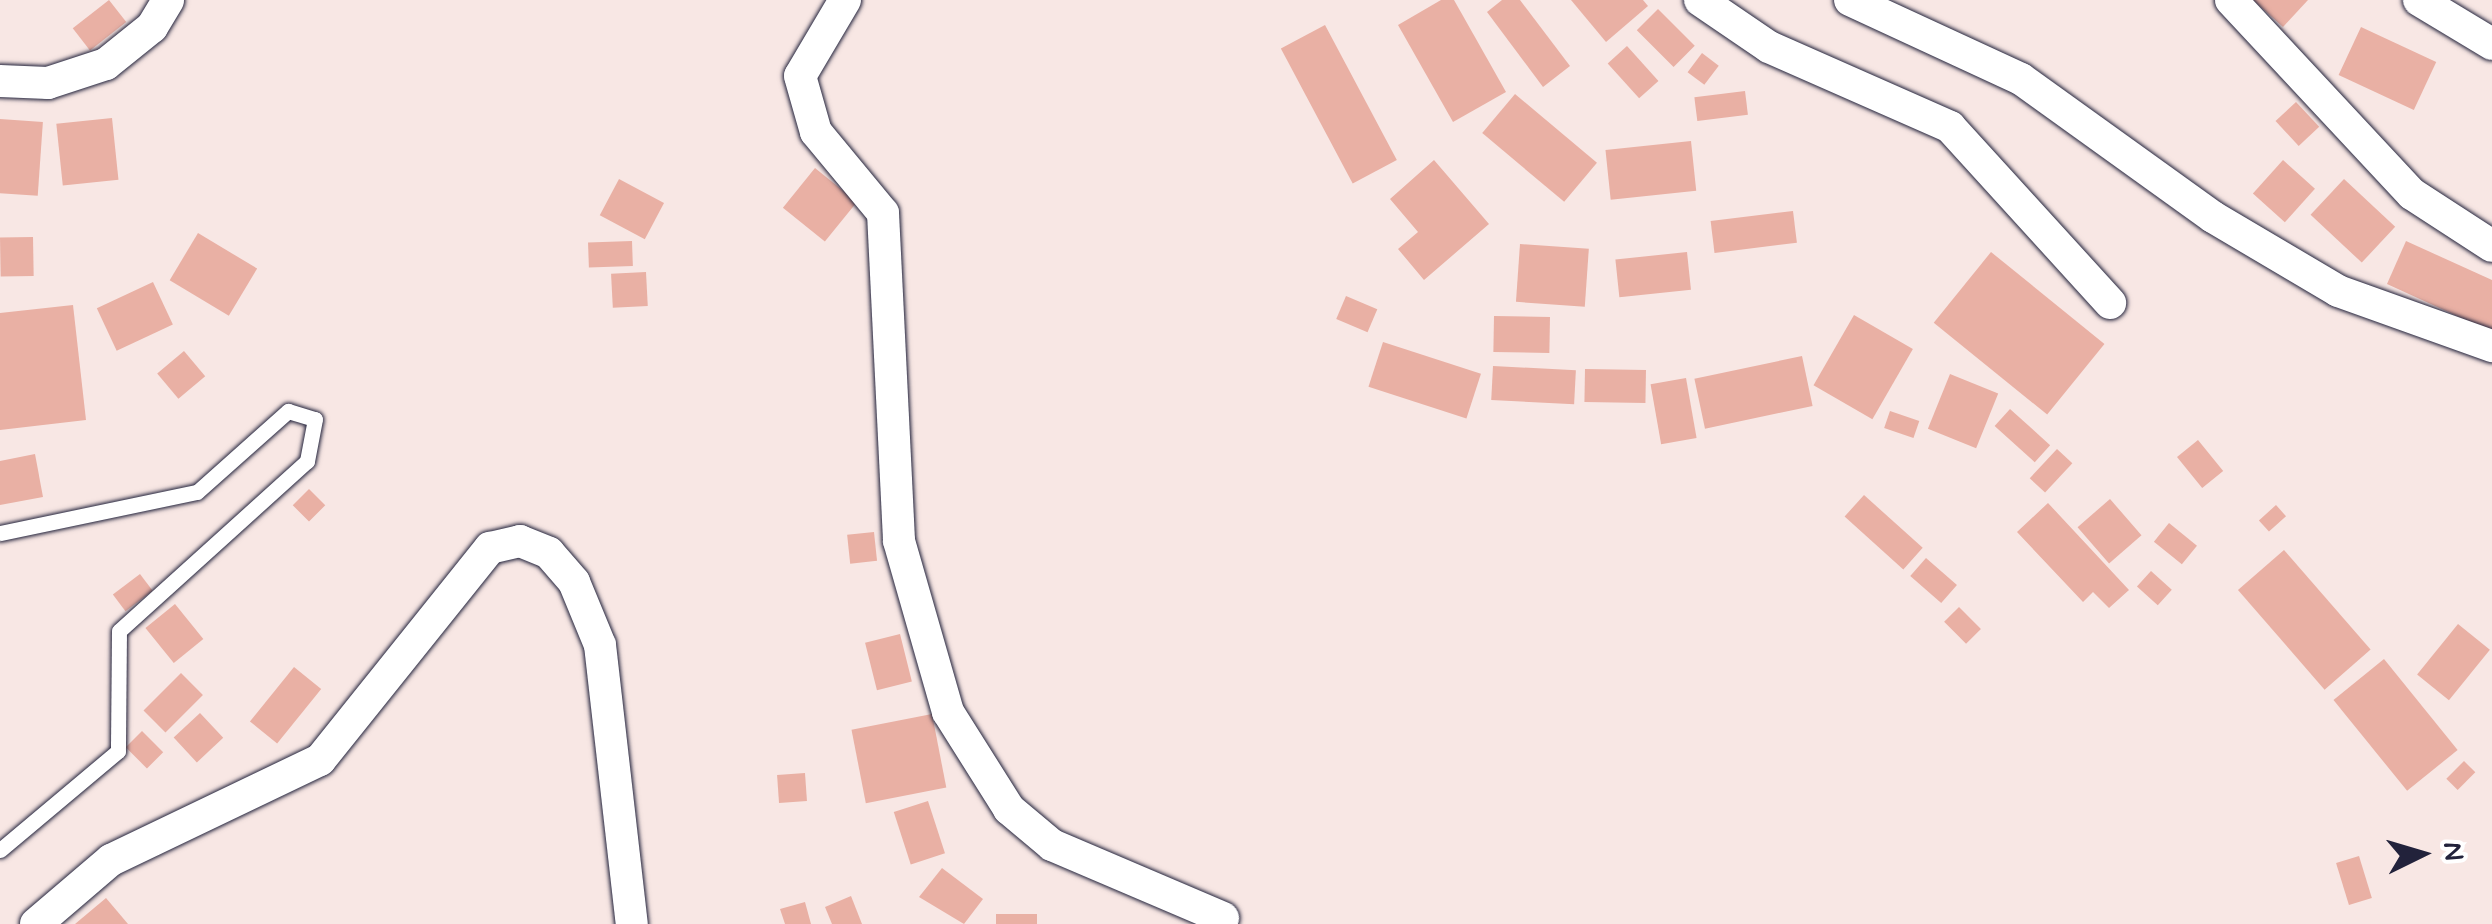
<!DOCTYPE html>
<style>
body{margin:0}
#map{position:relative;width:2492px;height:924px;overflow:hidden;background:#f8e7e4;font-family:Mynerve,sans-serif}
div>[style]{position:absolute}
.building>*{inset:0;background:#e9b0a4;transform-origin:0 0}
.roads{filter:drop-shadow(0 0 2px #22223b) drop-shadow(0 0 2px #22223b)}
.service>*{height:15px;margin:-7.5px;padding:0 7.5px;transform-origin:7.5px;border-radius:7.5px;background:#fff}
.minor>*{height:32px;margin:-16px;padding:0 16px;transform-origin:16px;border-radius:16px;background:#fff}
span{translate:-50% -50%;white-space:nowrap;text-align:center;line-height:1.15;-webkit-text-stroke:8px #fff;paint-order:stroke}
.north{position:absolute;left:2372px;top:804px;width:100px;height:100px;-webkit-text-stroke:8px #fff;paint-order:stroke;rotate:85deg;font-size:28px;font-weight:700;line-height:40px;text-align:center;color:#22223b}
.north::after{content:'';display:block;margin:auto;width:35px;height:45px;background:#22223b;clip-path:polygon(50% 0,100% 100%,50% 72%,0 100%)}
</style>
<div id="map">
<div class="building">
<div style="left:109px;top:0;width:28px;height:46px;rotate:52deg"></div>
<div style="clip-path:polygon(1441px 0,1454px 0,1506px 92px,1453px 122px,1398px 25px)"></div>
<div style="clip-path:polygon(1502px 0,1520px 0,1570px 66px,1543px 87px,1487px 12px)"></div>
<div style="clip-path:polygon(1571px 0,1643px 0,1648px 6px,1606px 42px)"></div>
<div style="clip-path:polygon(2253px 0,2308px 0,2283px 27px)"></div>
<div style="left:1658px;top:9px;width:52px;height:30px;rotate:45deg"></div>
<div style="left:1325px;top:25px;width:153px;height:50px;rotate:62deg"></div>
<div style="left:2361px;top:27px;width:83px;height:53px;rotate:25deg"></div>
<div style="left:1627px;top:46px;width:47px;height:26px;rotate:48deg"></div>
<div style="left:1702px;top:53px;width:21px;height:24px;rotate:37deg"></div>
<div style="left:1745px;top:91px;width:24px;height:51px;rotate:83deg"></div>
<div style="left:1515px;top:94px;width:107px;height:51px;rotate:40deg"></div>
<div style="left:2296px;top:102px;width:34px;height:28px;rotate:47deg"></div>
<div style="left:112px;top:118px;width:62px;height:56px;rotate:84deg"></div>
<div style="left:0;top:119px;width:43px;height:74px;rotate:4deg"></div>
<div style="left:1691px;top:141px;width:50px;height:86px;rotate:84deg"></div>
<div style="clip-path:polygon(1434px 160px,1489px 224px,1424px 280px,1398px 249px,1418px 232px,1390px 199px)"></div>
<div style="left:2283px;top:160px;width:43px;height:45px;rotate:42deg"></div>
<div style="left:815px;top:168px;width:54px;height:51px;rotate:39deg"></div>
<div style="left:619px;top:179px;width:51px;height:41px;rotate:28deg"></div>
<div style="left:2344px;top:179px;width:70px;height:49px;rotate:43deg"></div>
<div style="left:1793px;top:211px;width:32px;height:83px;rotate:83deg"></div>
<div style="left:198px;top:233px;width:69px;height:55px;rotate:31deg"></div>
<div style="left:33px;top:237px;width:39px;height:33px;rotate:89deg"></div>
<div style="left:632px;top:241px;width:25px;height:44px;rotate:88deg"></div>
<div style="clip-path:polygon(2406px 241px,2492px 280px,2492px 332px,2387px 284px)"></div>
<div style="left:1520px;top:244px;width:69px;height:58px;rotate:4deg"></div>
<div style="left:1687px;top:252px;width:38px;height:72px;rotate:84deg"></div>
<div style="left:1991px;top:252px;width:146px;height:91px;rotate:39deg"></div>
<div style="left:646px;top:272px;width:34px;height:35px;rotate:87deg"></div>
<div style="left:153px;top:282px;width:47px;height:62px;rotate:65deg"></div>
<div style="left:1346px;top:296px;width:34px;height:25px;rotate:23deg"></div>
<div style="clip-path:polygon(73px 305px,86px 420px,0 430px,0 313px)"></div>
<div style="left:1854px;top:315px;width:68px;height:81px;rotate:30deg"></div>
<div style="left:1494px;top:316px;width:56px;height:36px;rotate:1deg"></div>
<div style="left:1383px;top:342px;width:103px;height:47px;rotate:18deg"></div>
<div style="left:184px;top:351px;width:33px;height:35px;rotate:50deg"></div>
<div style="left:1802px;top:356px;width:51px;height:110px;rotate:78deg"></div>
<div style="left:1493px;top:366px;width:83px;height:34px;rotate:3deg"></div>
<div style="left:1585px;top:369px;width:61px;height:33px;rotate:1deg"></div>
<div style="left:1950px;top:374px;width:52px;height:59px;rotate:22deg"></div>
<div style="left:1686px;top:378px;width:61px;height:36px;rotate:80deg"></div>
<div style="left:2010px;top:409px;width:54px;height:23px;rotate:42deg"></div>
<div style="left:1890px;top:411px;width:31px;height:18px;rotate:19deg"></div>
<div style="left:2198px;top:440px;width:40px;height:27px;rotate:51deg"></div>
<div style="left:2057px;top:449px;width:21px;height:40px;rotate:43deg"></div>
<div style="clip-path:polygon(35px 454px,43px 497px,0 505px,0 461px)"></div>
<div style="left:309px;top:489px;width:23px;height:23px;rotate:45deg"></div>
<div style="left:1864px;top:495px;width:79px;height:29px;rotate:42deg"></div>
<div style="left:2110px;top:499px;width:48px;height:43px;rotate:49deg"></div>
<div style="clip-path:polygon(2048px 503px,2129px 590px,2109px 608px,2093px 592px,2083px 602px,2017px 532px)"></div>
<div style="left:2276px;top:505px;width:15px;height:23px;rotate:48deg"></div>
<div style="left:2169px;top:523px;width:36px;height:24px;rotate:39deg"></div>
<div style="left:874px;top:532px;width:29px;height:27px;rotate:84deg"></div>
<div style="left:2284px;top:550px;width:132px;height:61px;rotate:49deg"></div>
<div style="left:1926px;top:558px;width:41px;height:24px;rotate:41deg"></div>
<div style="left:2151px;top:571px;width:28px;height:21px;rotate:42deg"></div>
<div style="left:140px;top:574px;width:21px;height:34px;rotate:53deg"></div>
<div style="left:175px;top:604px;width:45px;height:38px;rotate:51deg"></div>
<div style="left:1959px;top:607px;width:31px;height:21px;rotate:45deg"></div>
<div style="left:2458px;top:624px;width:41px;height:65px;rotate:39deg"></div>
<div style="left:900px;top:634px;width:49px;height:36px;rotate:76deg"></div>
<div style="left:2384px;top:659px;width:117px;height:65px;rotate:51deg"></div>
<div style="left:294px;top:667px;width:35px;height:70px;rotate:39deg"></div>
<div style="left:181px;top:673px;width:31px;height:53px;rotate:45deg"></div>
<div style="left:200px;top:713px;width:34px;height:36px;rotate:47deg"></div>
<div style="left:932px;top:714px;width:75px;height:82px;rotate:79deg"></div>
<div style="left:142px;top:731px;width:30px;height:23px;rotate:45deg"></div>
<div style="left:2464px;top:761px;width:16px;height:25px;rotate:45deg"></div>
<div style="left:805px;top:773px;width:28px;height:28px;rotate:86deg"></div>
<div style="left:928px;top:801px;width:55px;height:36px;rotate:72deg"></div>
<div style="left:2359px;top:856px;width:44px;height:24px;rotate:73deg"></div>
<div style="clip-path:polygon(942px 868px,983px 899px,964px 924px,919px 897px)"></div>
<div style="clip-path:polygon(851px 896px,862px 924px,832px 924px,825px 907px)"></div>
<div style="clip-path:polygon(106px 898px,128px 924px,75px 924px)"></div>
<div style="clip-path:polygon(805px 902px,811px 924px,785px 924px,780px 909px)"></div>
<div style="left:996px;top:914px;width:41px;height:10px"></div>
</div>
<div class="roads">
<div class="service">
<div style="left:0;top:533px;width:201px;rotate:-11.8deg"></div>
<div style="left:197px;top:492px;width:122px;rotate:-41.7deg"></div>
<div style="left:288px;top:411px;width:28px;rotate:17deg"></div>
<div style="left:315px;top:419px;width:43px;rotate:100.8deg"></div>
<div style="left:307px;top:461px;width:253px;rotate:137.9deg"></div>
<div style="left:119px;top:631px;width:120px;rotate:90.5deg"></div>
<div style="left:118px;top:751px;width:154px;rotate:140deg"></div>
</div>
<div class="minor">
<div style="left:845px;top:0;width:88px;rotate:120.6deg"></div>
<div style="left:800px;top:76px;width:58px;rotate:74.1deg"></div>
<div style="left:816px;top:132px;width:105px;rotate:50.4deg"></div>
<div style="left:883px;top:213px;width:328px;rotate:87.2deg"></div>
<div style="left:899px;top:541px;width:178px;rotate:74deg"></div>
<div style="left:948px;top:712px;width:115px;rotate:57.8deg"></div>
<div style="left:1009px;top:809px;width:56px;rotate:39.9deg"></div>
<div style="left:1052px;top:845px;width:186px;rotate:23.1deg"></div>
<div style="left:1700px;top:0;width:83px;rotate:34.3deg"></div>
<div style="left:1769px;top:47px;width:198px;rotate:23.8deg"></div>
<div style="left:1950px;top:127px;width:238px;rotate:47.7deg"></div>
<div style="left:1850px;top:0;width:188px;rotate:24.8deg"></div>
<div style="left:2021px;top:79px;width:236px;rotate:35.7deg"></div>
<div style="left:2213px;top:217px;width:145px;rotate:30.6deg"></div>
<div style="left:2338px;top:291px;width:164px;rotate:19.7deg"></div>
<div style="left:2231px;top:0;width:265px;rotate:47deg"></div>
<div style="left:2412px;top:194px;width:95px;rotate:33deg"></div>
<div style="left:2419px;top:0;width:85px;rotate:31.1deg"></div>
<div style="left:0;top:81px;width:48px;rotate:2.4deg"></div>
<div style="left:48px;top:83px;width:61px;rotate:-18.1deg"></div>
<div style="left:106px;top:64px;width:59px;rotate:-38.8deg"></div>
<div style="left:152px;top:27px;width:31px;rotate:-59deg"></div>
<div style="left:36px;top:924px;width:99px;rotate:-40.5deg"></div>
<div style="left:111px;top:860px;width:232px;rotate:-25.6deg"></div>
<div style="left:320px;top:760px;width:272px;rotate:-51.3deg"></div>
<div style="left:490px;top:548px;width:31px;rotate:-13deg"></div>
<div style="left:520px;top:541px;width:31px;rotate:22deg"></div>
<div style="left:549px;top:553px;width:38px;rotate:49deg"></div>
<div style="left:574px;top:582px;width:68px;rotate:67.6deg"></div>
<div style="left:600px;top:645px;width:281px;rotate:83.5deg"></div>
</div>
</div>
<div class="north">N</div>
</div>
